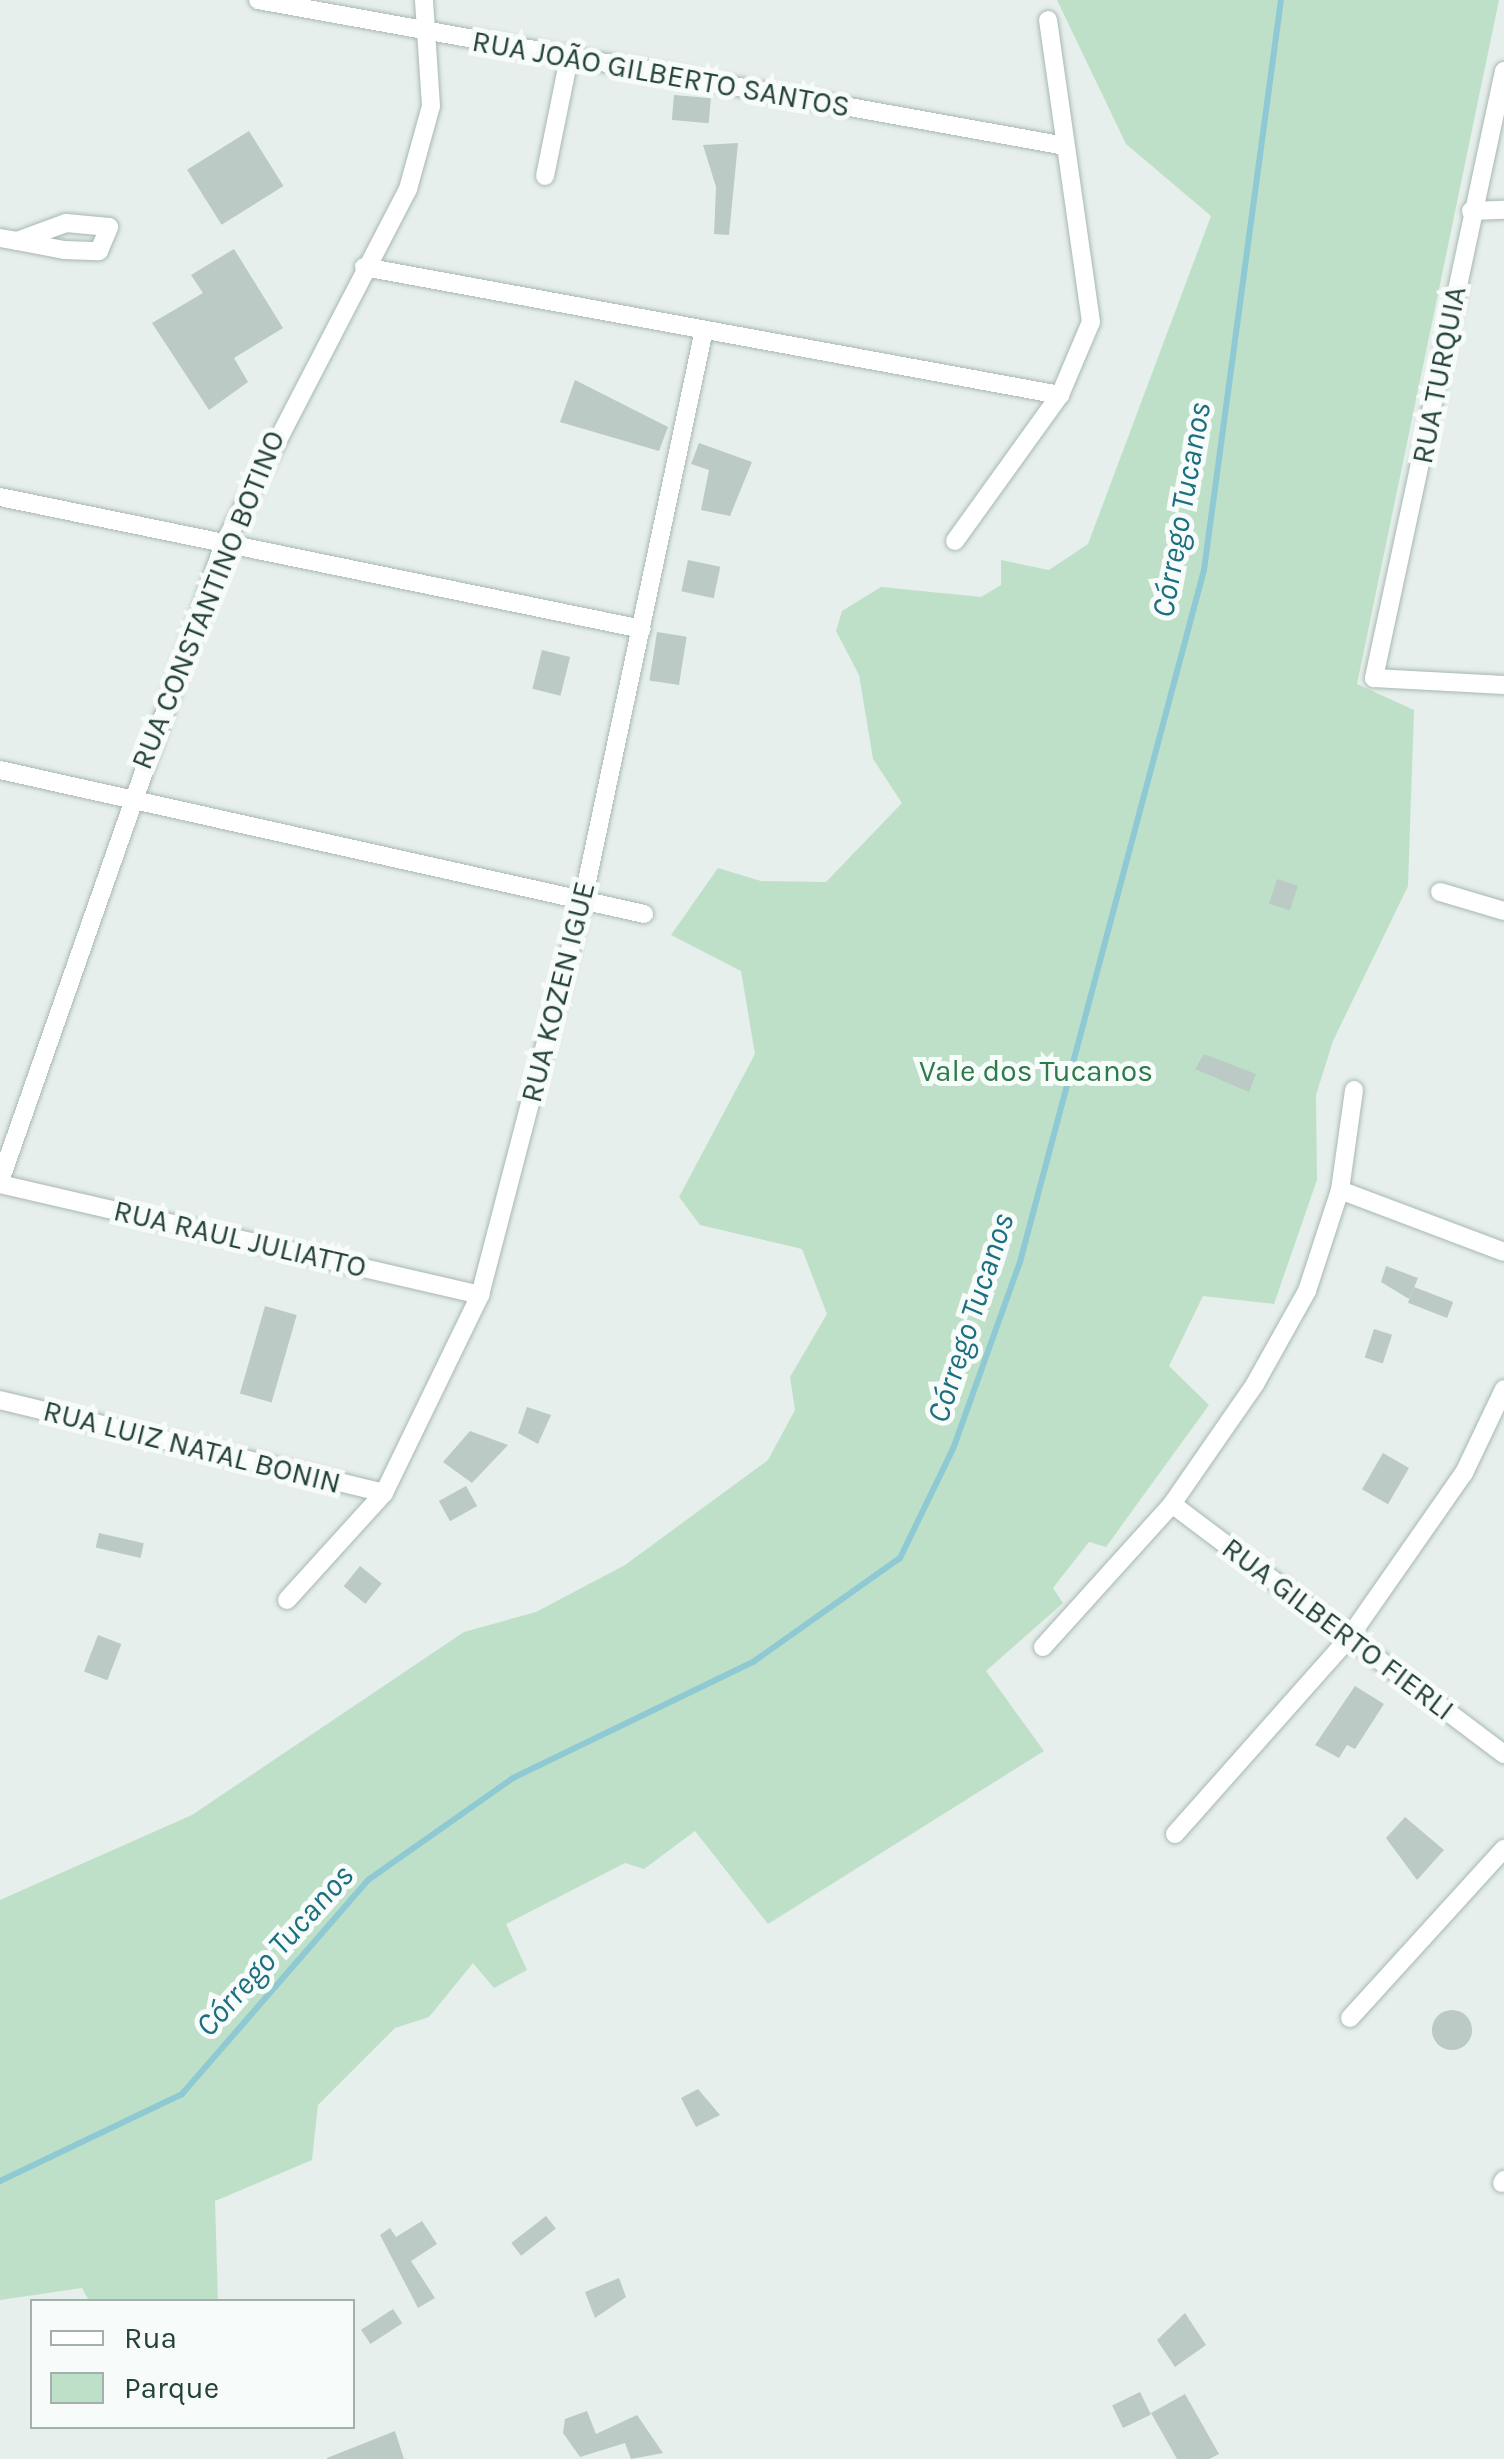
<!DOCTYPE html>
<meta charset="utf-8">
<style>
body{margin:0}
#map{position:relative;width:1504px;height:2459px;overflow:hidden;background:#e6efeb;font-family:Karla,sans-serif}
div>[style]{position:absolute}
.green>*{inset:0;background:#bfe0c8}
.stream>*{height:6px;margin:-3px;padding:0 3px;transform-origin:3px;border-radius:3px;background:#8ec9d4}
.building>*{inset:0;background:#bbcac4;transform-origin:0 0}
.round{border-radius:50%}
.roads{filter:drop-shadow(0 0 2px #a8b8b2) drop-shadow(0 0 2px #a8b8b2)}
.minor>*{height:18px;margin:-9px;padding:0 9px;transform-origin:9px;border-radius:9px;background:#fff}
span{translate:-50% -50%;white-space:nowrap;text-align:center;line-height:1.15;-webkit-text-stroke:10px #f7fbf9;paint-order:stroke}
.street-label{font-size:30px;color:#24423a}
.park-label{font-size:30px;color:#2d7a4b}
.water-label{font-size:32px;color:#1c6f80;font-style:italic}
.legend{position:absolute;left:30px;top:2299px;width:325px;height:130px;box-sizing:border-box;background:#f7fbf9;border:2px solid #a3b1ad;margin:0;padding:12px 18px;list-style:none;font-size:30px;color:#24423a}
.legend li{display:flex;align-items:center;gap:20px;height:50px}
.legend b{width:50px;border:2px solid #a3b1ad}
</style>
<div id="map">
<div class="green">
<div style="clip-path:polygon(1057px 0,1499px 0,1357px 684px,1414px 710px,1408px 886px,1333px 1041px,1316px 1095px,1317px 1180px,1274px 1304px,1203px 1296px,1169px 1366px,1209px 1405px,1106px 1547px,1089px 1542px,1053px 1588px,1063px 1603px,986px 1671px,1044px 1751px,768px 1924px,695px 1831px,644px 1869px,625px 1863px,506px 1924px,527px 1970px,494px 1988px,473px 1963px,429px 2017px,395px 2028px,318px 2105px,312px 2160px,215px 2201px,218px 2301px,89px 2301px,82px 2288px,0 2300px,0 1900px,192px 1815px,464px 1632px,536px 1612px,625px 1565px,768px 1460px,795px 1410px,790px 1377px,827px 1314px,802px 1249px,700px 1225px,679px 1197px,755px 1054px,741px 971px,671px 935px,718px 868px,761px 881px,826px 882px,902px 803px,873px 759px,859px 675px,836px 631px,842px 611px,881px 587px,981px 597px,1001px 585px,1001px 560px,1049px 570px,1088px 544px,1211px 216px,1126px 144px)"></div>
</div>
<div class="stream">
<div style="left:0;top:2181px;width:202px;rotate:-25.5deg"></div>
<div style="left:182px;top:2094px;width:284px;rotate:-49deg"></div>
<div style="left:368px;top:1880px;width:177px;rotate:-35.1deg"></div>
<div style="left:513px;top:1778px;width:267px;rotate:-25.8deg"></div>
<div style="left:753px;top:1662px;width:180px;rotate:-35.3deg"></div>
<div style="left:900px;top:1558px;width:121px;rotate:-64.1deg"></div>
<div style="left:953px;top:1449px;width:199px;rotate:-70.3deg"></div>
<div style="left:1020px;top:1262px;width:716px;rotate:-75.11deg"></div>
<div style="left:1204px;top:570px;width:575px;rotate:-82.31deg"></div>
</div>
<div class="building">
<div style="left:674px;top:95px;width:37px;height:25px;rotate:5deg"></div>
<div style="left:249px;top:131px;width:65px;height:73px;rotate:58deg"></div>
<div style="clip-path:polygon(738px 143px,729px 235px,714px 234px,716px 187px,703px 145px)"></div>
<div style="clip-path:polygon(234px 249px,283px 328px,234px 358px,248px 382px,209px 410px,152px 323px,203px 293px,191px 275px)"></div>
<div style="clip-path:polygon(575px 380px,668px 427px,659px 451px,560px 422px)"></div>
<div style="clip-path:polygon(699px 443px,752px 462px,730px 516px,701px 510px,709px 470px,691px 464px)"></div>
<div style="left:688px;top:560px;width:33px;height:32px;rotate:12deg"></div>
<div style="left:657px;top:632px;width:30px;height:49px;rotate:9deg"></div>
<div style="left:542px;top:650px;width:29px;height:40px;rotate:14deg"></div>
<div style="left:1277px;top:879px;width:22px;height:26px;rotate:18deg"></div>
<div style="clip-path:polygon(1204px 1054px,1256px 1074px,1249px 1092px,1195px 1069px)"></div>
<div style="clip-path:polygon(1386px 1266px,1418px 1278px,1409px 1299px,1381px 1282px)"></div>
<div style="left:1414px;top:1287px;width:42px;height:17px;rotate:21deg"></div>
<div style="left:265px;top:1306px;width:33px;height:91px;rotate:16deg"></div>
<div style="left:1374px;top:1329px;width:19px;height:30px;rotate:18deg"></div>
<div style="clip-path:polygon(527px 1407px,551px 1415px,538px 1444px,518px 1433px)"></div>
<div style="clip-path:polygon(470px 1431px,508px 1445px,472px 1483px,443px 1462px)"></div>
<div style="left:1383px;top:1453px;width:30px;height:42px;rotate:30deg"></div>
<div style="left:466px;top:1486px;width:23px;height:31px;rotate:61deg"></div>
<div style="left:99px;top:1533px;width:46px;height:15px;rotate:13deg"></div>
<div style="left:360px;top:1566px;width:28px;height:26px;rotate:39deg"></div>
<div style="left:98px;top:1635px;width:25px;height:39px;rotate:21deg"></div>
<div style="clip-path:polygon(1355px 1686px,1384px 1704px,1355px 1749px,1347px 1745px,1339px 1758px,1315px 1745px)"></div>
<div style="clip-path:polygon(1405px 1817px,1444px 1850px,1417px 1880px,1386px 1838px)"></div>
<div class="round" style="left:1432px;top:2010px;width:40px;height:40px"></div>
<div style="clip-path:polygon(698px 2089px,720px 2115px,696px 2127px,681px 2098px)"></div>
<div style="left:546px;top:2216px;width:16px;height:44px;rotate:52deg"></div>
<div style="clip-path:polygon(422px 2221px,437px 2244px,411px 2261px,435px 2298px,418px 2308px,380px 2235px,390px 2228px,396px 2237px)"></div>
<div style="clip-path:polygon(619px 2278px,626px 2297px,595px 2318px,585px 2292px)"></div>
<div style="left:393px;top:2309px;width:17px;height:38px;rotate:57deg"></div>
<div style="clip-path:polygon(1185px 2313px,1206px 2345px,1175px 2367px,1157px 2340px)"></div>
<div style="left:1140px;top:2392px;width:25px;height:31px;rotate:64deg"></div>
<div style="clip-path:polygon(1185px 2394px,1219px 2454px,1209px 2459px,1177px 2459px,1151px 2413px)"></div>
<div style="clip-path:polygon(587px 2411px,596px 2434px,637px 2415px,663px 2453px,631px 2459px,625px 2443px,580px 2457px,563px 2433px,565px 2419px)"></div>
<div style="clip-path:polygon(395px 2431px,404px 2459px,327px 2459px,327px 2458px)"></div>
</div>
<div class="roads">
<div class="minor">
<div style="left:258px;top:0;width:820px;rotate:10.25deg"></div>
<div style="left:1504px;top:71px;width:621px;rotate:102.09deg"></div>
<div style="left:1374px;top:678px;width:130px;rotate:3.1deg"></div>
<div style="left:545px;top:176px;width:120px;rotate:-78.5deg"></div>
<div style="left:1471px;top:211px;width:33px;rotate:-2deg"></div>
<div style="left:0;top:238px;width:17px;rotate:10deg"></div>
<div style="left:17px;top:241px;width:48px;rotate:10.8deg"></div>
<div style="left:64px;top:250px;width:35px;rotate:2deg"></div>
<div style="left:99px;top:251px;width:26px;rotate:-67deg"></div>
<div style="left:109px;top:227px;width:43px;rotate:-174.7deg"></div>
<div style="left:66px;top:223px;width:52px;rotate:159.8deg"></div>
<div style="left:364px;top:267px;width:708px;rotate:10.42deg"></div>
<div style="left:0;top:497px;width:655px;rotate:11.62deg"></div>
<div style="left:955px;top:541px;width:180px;rotate:-54.3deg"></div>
<div style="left:1060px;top:395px;width:79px;rotate:-67deg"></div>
<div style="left:1091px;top:322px;width:305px;rotate:-98.1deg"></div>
<div style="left:0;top:770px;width:660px;rotate:12.6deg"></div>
<div style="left:1440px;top:892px;width:67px;rotate:16.5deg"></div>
<div style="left:0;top:1181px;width:675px;rotate:-70.63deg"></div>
<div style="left:224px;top:544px;width:400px;rotate:-62.6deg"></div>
<div style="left:408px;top:189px;width:86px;rotate:-74.5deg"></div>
<div style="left:431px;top:106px;width:106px;rotate:-93.8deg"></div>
<div style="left:0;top:1184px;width:493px;rotate:13deg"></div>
<div style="left:1340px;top:1190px;width:175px;rotate:20.7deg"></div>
<div style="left:0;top:1400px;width:395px;rotate:13.6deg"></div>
<div style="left:1172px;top:1504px;width:416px;rotate:37deg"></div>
<div style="left:287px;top:1600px;width:144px;rotate:-47.8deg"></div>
<div style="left:384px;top:1493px;width:220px;rotate:-64.1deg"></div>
<div style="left:480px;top:1295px;width:408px;rotate:-75.4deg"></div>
<div style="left:583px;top:900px;width:583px;rotate:-78.02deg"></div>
<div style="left:1043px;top:1647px;width:193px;rotate:-47.9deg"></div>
<div style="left:1172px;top:1504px;width:146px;rotate:-55.3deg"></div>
<div style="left:1255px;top:1384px;width:107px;rotate:-60.8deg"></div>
<div style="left:1307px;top:1291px;width:106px;rotate:-71.9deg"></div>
<div style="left:1340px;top:1190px;width:101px;rotate:-82deg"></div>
<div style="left:1175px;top:1834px;width:261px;rotate:-48.4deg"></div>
<div style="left:1348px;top:1639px;width:203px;rotate:-55.1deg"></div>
<div style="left:1464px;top:1473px;width:93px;rotate:-64.5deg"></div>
<div style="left:1350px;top:2018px;width:229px;rotate:-47.7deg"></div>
<div style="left:1502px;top:2183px;width:4px;rotate:-56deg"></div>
</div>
</div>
<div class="street-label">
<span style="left:661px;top:74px;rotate:10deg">RUA JOÃO GILBERTO SANTOS</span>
<span style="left:1439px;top:375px;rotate:-79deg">RUA TURQUIA</span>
<span style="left:208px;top:600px;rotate:-68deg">RUA CONSTANTINO BOTINO</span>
<span style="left:558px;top:992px;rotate:-76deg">RUA KOZEN IGUE</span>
<span style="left:240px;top:1239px;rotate:13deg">RUA RAUL JULIATTO</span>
<span style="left:192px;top:1447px;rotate:14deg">RUA LUIZ NATAL BONIN</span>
<span style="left:1338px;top:1629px;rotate:37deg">RUA GILBERTO FIERLI</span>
</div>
<div class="park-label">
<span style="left:1036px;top:1071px">Vale dos Tucanos</span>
</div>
<div class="water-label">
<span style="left:1182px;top:510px;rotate:-80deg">Córrego Tucanos</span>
<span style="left:971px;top:1318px;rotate:-72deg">Córrego Tucanos</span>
<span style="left:275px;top:1951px;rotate:-48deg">Córrego Tucanos</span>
</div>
<ul class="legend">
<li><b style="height:12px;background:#fff"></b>Rua</li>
<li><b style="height:28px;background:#bfe0c8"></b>Parque</li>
</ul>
</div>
